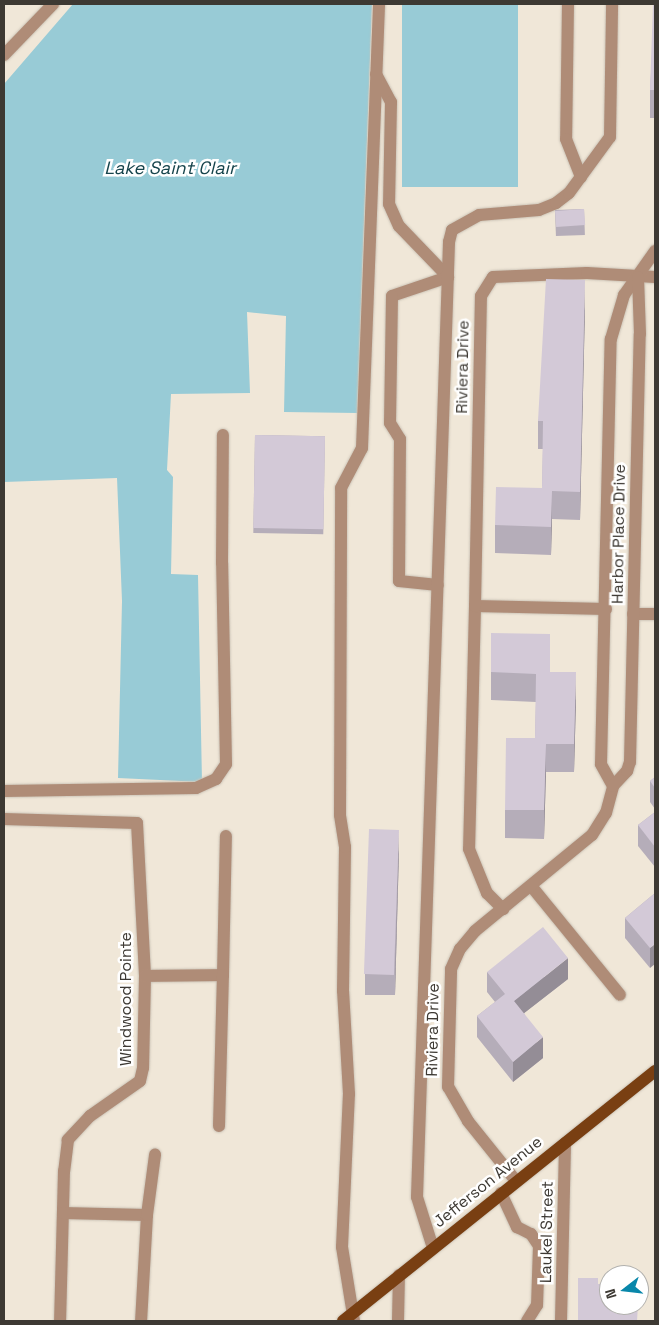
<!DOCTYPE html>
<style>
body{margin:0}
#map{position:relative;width:659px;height:1325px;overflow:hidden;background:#f0e7d8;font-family:"Space Grotesk",sans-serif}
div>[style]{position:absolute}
.water>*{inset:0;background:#98cbd6;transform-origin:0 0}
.roads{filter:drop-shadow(0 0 1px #ccc4b7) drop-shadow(0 0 1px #ccc4b7)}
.minor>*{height:12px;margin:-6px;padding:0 6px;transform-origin:6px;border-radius:6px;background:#af8c77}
.major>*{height:12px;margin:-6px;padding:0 6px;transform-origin:6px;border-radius:6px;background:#793f12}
.wall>*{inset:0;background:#b5adb9;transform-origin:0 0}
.shaded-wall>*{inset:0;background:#948d96}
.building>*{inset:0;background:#d3c9d7;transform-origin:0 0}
span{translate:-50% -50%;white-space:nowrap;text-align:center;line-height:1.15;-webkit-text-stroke:5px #fff;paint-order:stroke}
.street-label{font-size:16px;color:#3d3933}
.water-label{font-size:18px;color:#16444c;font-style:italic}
.frame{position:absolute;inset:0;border:5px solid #3d3933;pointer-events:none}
.north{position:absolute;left:599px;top:1265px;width:50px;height:50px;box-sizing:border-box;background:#fff;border:1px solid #b1b0ad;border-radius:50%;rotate:254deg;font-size:14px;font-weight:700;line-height:20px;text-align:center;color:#3d3933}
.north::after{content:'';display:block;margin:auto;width:18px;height:22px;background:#0987aa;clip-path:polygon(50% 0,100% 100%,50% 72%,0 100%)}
</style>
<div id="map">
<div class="water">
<div style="clip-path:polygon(73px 4px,372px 4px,357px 413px,284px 412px,286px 316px,247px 312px,250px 393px,171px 394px,167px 470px,173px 477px,171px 574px,198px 575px,202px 782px,118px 778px,122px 601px,117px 478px,4px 482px,4px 84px)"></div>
<div style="left:402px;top:4px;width:116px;height:183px"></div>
</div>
<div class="roads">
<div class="minor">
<div style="left:568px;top:4px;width:135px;rotate:90.8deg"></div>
<div style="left:566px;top:139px;width:41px;rotate:68.5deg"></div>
<div style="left:4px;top:55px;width:71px;rotate:-46.1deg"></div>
<div style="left:376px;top:74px;width:32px;rotate:62deg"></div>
<div style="left:391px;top:102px;width:102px;rotate:91.1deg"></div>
<div style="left:389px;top:204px;width:24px;rotate:66deg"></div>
<div style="left:399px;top:226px;width:71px;rotate:46.1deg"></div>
<div style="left:448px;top:277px;width:59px;rotate:161.3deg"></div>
<div style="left:392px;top:296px;width:127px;rotate:90.9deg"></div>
<div style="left:390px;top:423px;width:19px;rotate:58deg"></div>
<div style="left:400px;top:439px;width:142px;rotate:90.4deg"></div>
<div style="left:399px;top:581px;width:39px;rotate:6deg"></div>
<div style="left:475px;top:606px;width:243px;rotate:91.4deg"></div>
<div style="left:469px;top:849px;width:48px;rotate:67.8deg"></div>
<div style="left:487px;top:893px;width:23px;rotate:45deg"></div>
<div style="left:606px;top:609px;width:131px;rotate:-178.7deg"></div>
<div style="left:475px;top:606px;width:310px;rotate:-88.9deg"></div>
<div style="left:481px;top:296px;width:22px;rotate:-58deg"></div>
<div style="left:493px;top:277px;width:94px;rotate:-2.4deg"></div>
<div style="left:587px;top:273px;width:68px;rotate:3.4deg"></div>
<div style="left:633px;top:614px;width:22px"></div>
<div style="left:613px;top:786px;width:25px;rotate:-119deg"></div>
<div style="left:601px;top:764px;width:425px;rotate:-88.7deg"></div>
<div style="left:611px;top:339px;width:46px;rotate:-73.5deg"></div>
<div style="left:624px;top:295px;width:54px;rotate:-54.8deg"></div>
<div style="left:4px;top:791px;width:192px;rotate:-0.9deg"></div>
<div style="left:196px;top:788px;width:22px;rotate:-24deg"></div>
<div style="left:216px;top:779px;width:18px;rotate:-56deg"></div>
<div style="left:226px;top:764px;width:201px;rotate:-91.1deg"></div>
<div style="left:222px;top:563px;width:128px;rotate:-89.6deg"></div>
<div style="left:4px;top:819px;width:133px;rotate:1.7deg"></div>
<div style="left:137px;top:823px;width:153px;rotate:87deg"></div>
<div style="left:145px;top:976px;width:92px;rotate:91.2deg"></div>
<div style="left:143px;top:1068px;width:13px;rotate:103deg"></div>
<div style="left:140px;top:1081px;width:61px;rotate:145deg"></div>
<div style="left:90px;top:1116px;width:33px;rotate:133deg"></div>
<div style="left:68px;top:1140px;width:31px;rotate:97deg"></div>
<div style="left:64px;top:1171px;width:150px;rotate:91.5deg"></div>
<div style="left:532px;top:887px;width:139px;rotate:50.8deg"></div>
<div style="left:145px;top:976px;width:78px;rotate:-0.7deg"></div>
<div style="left:223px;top:975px;width:139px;rotate:-88.8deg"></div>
<div style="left:219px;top:1126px;width:151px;rotate:-88.5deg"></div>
<div style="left:516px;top:1181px;width:77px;rotate:-128.7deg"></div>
<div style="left:468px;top:1121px;width:39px;rotate:-120deg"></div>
<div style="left:448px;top:1087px;width:118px;rotate:-88.5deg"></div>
<div style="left:451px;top:969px;width:22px;rotate:-66deg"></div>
<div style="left:460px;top:949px;width:23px;rotate:-50deg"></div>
<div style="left:475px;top:931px;width:151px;rotate:-39.4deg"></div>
<div style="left:592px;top:835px;width:26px;rotate:-58deg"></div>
<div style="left:606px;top:813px;width:28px;rotate:-75deg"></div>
<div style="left:613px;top:786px;width:21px;rotate:-47deg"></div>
<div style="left:627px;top:771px;width:9px;rotate:-72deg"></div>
<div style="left:630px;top:762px;width:428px;rotate:-88.7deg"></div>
<div style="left:640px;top:334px;width:57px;rotate:-92deg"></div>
<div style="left:501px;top:1193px;width:38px;rotate:65deg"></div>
<div style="left:517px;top:1227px;width:16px;rotate:27deg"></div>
<div style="left:531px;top:1234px;width:14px;rotate:56deg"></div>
<div style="left:539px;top:1246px;width:59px;rotate:91.9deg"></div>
<div style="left:537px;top:1305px;width:19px;rotate:122deg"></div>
<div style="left:63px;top:1213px;width:84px;rotate:1.4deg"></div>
<div style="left:147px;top:1215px;width:106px;rotate:93.2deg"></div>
<div style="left:147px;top:1215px;width:61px;rotate:-82.4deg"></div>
<div style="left:433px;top:1248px;width:53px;rotate:-107.4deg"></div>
<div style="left:417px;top:1197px;width:956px;rotate:-88.08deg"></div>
<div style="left:449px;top:242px;width:12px;rotate:-76deg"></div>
<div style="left:452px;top:230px;width:31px;rotate:-29deg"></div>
<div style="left:479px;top:215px;width:60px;rotate:-4.8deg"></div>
<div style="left:539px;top:210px;width:18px;rotate:-22deg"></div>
<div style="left:556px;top:203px;width:16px;rotate:-38deg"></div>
<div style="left:569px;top:193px;width:69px;rotate:-53.8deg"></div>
<div style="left:610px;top:137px;width:133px;rotate:-89.1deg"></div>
<div style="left:354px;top:1321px;width:75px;rotate:-99.2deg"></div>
<div style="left:342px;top:1247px;width:153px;rotate:-87.4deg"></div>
<div style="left:349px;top:1094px;width:103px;rotate:-93.3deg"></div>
<div style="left:343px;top:991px;width:144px;rotate:-89.2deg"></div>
<div style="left:345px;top:847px;width:32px;rotate:-99deg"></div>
<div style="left:340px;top:815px;width:327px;rotate:-89.8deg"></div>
<div style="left:341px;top:488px;width:45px;rotate:-62.3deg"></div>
<div style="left:362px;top:448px;width:444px;rotate:-87.8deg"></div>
<div style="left:398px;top:1321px;width:46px;rotate:-88.8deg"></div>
<div style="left:561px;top:1321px;width:178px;rotate:-88.7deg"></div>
</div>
<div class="major">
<div style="left:343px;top:1321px;width:400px;rotate:-38.7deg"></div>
</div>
</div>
<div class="wall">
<div style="clip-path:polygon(655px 4px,655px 118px,650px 118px,650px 90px)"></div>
<div style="left:584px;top:209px;width:26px;height:29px;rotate:88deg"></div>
<div style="clip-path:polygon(585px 308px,580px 520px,552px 519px,551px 555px,495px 553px,495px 525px,542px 488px,543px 449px,538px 449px,538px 421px)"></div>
<div style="left:255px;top:435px;width:70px;height:98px;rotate:1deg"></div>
<div style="clip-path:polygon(491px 633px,550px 672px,576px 700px,574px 772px,546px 772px,544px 839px,505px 838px,505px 810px,535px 738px,536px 702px,491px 700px)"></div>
<div style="clip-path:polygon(655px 777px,655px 809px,650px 802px,650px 781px)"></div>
<div style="clip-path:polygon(655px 812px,655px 867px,638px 846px,638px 825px)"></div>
<div style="clip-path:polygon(399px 850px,395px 995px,365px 995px,365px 974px)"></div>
<div style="clip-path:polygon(655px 893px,650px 968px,625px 938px,625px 918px)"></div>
<div style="clip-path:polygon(487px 972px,568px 979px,524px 1013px,543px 1058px,513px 1082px,477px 1037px,477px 1016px,495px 1002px,487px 992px)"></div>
</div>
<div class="shaded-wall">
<div style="clip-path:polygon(585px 280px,585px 308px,580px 520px,580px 492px)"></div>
<div style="clip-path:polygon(552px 491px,552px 519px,551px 555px,551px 527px)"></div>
<div style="clip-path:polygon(576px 672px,576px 700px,574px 772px,574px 744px)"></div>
<div style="clip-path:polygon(546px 744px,546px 772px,544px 839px,544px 810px)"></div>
<div style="clip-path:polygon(399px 830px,399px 850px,395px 995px,395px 975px)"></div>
<div style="clip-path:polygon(655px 944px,655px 964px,650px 968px,650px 948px)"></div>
<div style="clip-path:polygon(568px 958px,568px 979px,514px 1021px,514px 1001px)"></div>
<div style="clip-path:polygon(543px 1037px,543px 1058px,513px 1082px,513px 1062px)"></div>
</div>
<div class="building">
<div style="clip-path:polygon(653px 4px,655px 4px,655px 90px,650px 90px)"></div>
<div style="left:584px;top:209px;width:16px;height:29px;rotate:86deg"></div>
<div style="clip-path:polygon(546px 279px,585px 280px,580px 492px,552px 491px,551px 527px,495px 525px,496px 487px,542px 488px,543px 421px,538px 421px)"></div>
<div style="left:255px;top:435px;width:70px;height:93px;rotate:1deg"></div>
<div style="clip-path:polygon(491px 633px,550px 634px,550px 672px,576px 672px,574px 744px,546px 744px,544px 810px,505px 810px,506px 738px,535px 738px,536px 674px,491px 672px)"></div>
<div style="clip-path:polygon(655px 777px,655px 788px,650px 781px)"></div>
<div style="clip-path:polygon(655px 812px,655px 847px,638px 825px)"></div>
<div style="left:369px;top:829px;width:30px;height:145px;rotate:2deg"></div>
<div style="clip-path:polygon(655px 893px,655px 944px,650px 948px,625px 918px)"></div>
<div style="clip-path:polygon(543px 927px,568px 958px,514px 1001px,543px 1037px,513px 1062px,477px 1016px,505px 994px,487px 972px)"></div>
<div style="clip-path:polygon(578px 1278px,598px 1278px,598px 1284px,609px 1284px,609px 1305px,638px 1305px,637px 1321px,578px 1321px)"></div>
</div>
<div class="street-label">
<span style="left:463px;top:367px;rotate:-89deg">Riviera Drive</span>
<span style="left:619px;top:534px;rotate:-89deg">Harbor Place Drive</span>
<span style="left:126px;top:999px;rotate:-90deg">Windwood Pointe</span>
<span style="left:433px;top:1030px;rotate:-89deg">Riviera Drive</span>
<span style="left:488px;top:1182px;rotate:-39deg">Jefferson Avenue</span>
<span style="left:547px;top:1232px;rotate:-89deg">Laukel Street</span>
</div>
<div class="water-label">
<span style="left:170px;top:168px">Lake Saint Clair</span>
</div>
<div class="frame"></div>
<div class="north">N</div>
</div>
